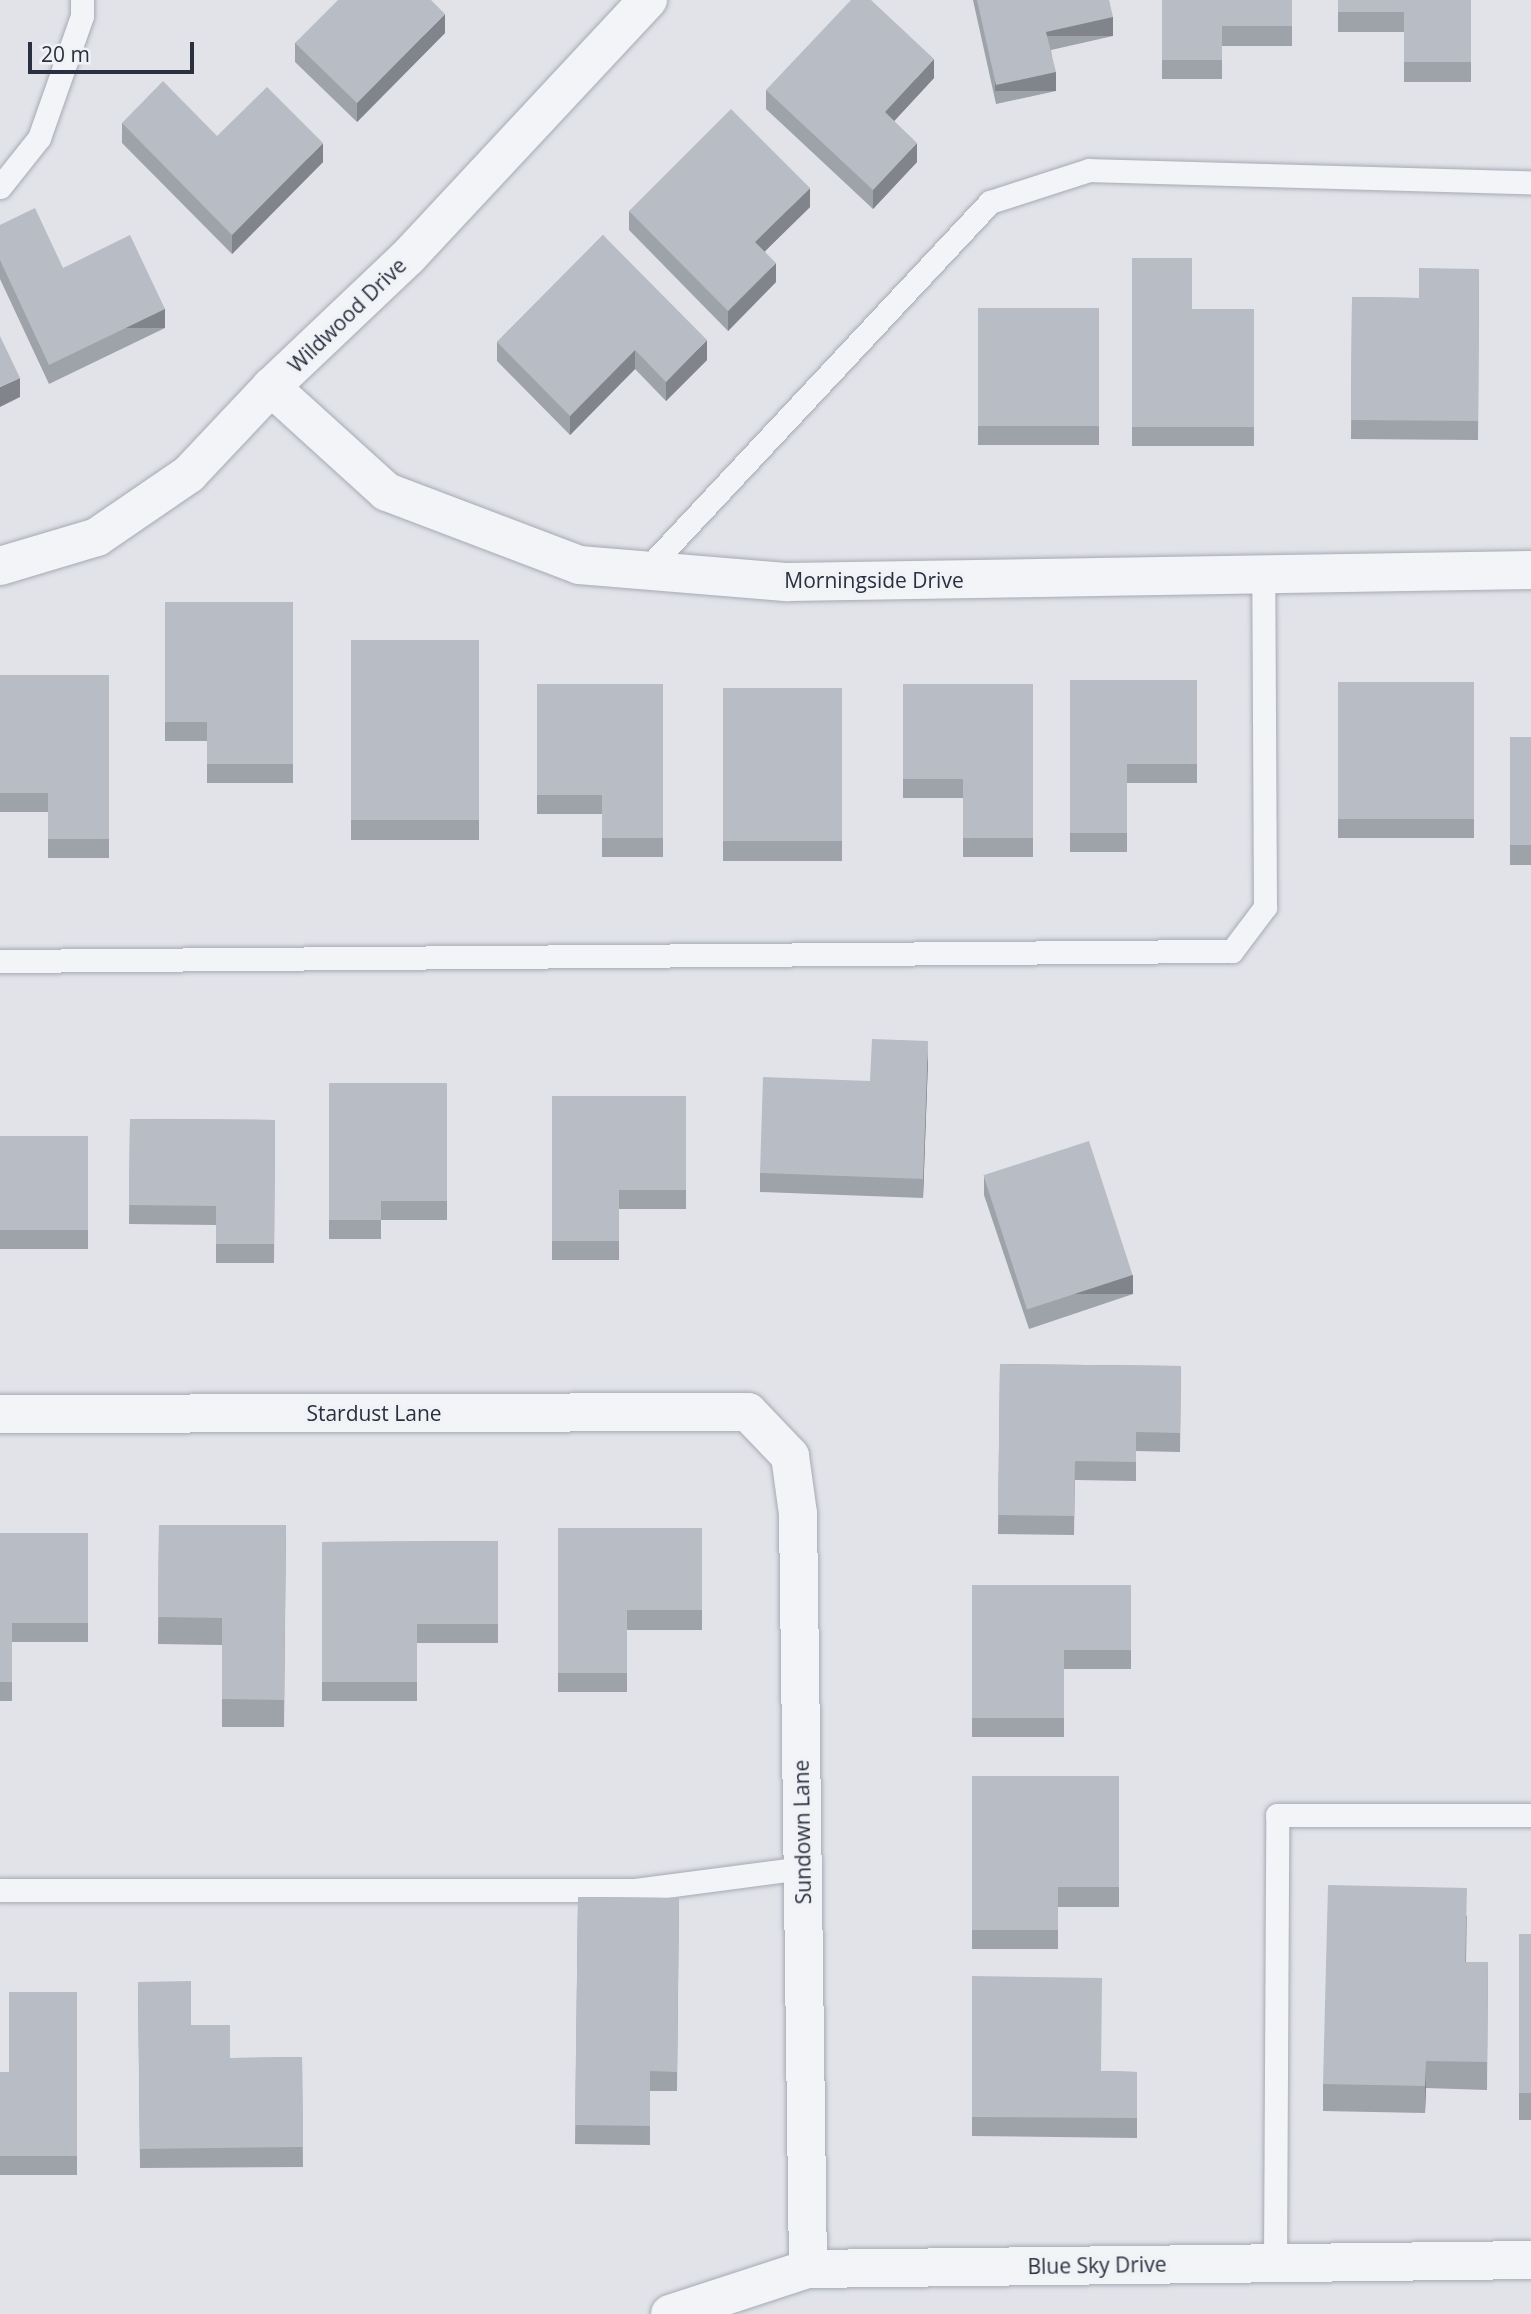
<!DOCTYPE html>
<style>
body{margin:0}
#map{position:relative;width:1531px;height:2314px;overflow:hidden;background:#e1e3e9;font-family:"Open Sans",sans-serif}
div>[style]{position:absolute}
.roads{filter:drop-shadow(0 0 2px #a6aab3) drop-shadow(0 0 2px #a6aab3)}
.lane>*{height:23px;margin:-11.5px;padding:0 11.5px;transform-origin:11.5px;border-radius:11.5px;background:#f3f4f7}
.street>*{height:38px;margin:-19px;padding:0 19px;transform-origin:19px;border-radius:19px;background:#f3f4f7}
.wall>*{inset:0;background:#9ea2a9;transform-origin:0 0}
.shaded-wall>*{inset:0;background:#81848a;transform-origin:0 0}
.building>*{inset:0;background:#b8bcc5;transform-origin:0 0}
span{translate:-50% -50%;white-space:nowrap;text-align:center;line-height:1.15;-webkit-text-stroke:7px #f0f2f6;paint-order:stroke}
.street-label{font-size:21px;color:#2a303f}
.scale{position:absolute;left:28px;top:42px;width:166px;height:32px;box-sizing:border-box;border:4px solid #2a303f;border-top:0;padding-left:9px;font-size:21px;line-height:24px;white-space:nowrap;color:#2a303f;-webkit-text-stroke:5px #f0f2f6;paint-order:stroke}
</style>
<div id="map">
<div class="roads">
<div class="lane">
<div style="left:0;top:187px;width:63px;rotate:-51.5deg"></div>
<div style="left:39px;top:138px;width:129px;rotate:-70.6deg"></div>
<div style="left:82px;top:16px;width:16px;rotate:-90deg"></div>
<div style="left:646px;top:570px;width:504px;rotate:-46.93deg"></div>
<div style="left:990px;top:202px;width:104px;rotate:-17.9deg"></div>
<div style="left:1089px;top:170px;width:442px;rotate:1.6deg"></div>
<div style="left:0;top:961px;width:1232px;rotate:-0.47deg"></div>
<div style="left:1232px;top:951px;width:55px;rotate:-53.1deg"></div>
<div style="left:1265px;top:907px;width:331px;rotate:-90.3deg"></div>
<div style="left:0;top:1890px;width:635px"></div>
<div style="left:635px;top:1890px;width:168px;rotate:-7.5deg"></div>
<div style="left:1275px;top:2263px;width:448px;rotate:-89.7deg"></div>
<div style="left:1277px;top:1815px;width:254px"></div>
</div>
<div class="street">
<div style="left:271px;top:387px;width:156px;rotate:42.2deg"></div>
<div style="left:387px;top:492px;width:205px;rotate:20.8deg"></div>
<div style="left:579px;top:565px;width:210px;rotate:4.7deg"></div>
<div style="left:788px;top:582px;width:743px;rotate:-0.93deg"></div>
<div style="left:0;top:566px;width:101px;rotate:-16.6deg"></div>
<div style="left:97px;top:537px;width:112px;rotate:-34.4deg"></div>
<div style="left:189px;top:474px;width:120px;rotate:-46.7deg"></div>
<div style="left:271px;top:387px;width:189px;rotate:-43.5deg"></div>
<div style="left:408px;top:257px;width:352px;rotate:-47deg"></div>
<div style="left:0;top:1414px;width:748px;rotate:-0.15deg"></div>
<div style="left:748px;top:1412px;width:61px;rotate:46.3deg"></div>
<div style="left:790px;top:1456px;width:59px;rotate:82.1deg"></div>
<div style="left:798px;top:1514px;width:755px;rotate:89.24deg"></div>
<div style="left:670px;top:2314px;width:145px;rotate:-18.1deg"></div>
<div style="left:808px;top:2269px;width:723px;rotate:-0.71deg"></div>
</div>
</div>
<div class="wall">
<div style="clip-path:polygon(973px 0,1109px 0,1113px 36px,1051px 50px,1056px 91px,996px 104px)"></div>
<div style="clip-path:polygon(1162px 0,1292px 0,1292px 46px,1222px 46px,1222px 79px,1162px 79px)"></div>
<div style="clip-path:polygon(1338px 0,1471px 0,1471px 82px,1404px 82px,1404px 32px,1338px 32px)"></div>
<div style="clip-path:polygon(445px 33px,357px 122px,295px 62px,295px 43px)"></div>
<div style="clip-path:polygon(934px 78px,894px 121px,917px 162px,873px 209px,766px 109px,766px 90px)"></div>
<div style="clip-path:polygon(122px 123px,217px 136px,323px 162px,232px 254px,122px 143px)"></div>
<div style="clip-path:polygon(810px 207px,765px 251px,776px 282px,728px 331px,629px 230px,629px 211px)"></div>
<div style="clip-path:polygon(0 225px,63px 268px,165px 328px,49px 384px,0 279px)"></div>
<div style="clip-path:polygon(603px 235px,707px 360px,666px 401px,635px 369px,570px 435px,497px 361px,497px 342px)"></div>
<div style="clip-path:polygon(1132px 258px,1192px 309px,1254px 309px,1254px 446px,1132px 446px)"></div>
<div style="clip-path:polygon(1479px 269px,1478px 440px,1351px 439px,1352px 297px,1419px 298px)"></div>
<div style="left:978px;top:308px;width:121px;height:137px"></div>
<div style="clip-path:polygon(165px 602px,293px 602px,293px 783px,207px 783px,207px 741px,165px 741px)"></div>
<div style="left:351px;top:640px;width:128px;height:200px"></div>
<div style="clip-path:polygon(0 675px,109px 675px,109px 858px,48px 858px,48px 812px,0 812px)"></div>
<div style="clip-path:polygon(1070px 680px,1197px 680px,1197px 783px,1127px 783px,1127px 852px,1070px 852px)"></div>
<div style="left:1338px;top:682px;width:136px;height:156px"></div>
<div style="clip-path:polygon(537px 684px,663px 684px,663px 857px,602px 857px,602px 814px,537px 814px)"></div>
<div style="clip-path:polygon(903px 684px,1033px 684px,1033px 857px,963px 857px,963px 798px,903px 798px)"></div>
<div style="left:723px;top:688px;width:119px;height:173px"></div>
<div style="left:1510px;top:737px;width:21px;height:128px"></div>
<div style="clip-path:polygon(928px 1060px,923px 1198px,760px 1192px,760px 1173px,870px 1081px)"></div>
<div style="clip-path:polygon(329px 1083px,447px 1083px,447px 1220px,381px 1220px,381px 1239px,329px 1239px)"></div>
<div style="clip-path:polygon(552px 1096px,686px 1096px,686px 1209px,619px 1209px,619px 1260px,552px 1260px)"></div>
<div style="clip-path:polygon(130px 1119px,275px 1120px,274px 1263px,216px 1263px,216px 1225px,129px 1224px)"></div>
<div style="left:0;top:1136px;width:88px;height:113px"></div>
<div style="clip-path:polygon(984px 1176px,1133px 1294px,1029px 1329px,984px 1195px)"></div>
<div style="clip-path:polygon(1000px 1364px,1181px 1366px,1180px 1452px,1136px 1451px,1136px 1481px,1075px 1480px,1074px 1535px,998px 1534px)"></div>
<div style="clip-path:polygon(159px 1525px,286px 1525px,284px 1727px,222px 1727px,222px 1645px,158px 1644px)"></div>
<div style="clip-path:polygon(558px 1528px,702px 1528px,702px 1630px,627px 1630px,627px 1692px,558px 1692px)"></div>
<div style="clip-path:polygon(0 1533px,88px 1533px,88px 1642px,12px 1642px,12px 1701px,0 1701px)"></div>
<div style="clip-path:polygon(498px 1541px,498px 1643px,417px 1643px,417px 1701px,322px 1701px,322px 1542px)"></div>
<div style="clip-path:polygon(972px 1585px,1131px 1585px,1131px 1669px,1064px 1669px,1064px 1737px,972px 1737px)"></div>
<div style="clip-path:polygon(972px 1776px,1119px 1776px,1119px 1907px,1058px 1907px,1058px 1949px,972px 1949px)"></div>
<div style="clip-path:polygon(578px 1897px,679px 1898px,677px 2091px,650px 2091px,650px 2145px,575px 2144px)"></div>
<div style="clip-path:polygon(1467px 1915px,1466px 1962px,1488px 1962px,1487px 2090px,1426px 2088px,1425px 2113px,1323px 2111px,1323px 2084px)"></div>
<div style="left:1519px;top:1934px;width:12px;height:186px"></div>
<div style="clip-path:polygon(972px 1976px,1101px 2071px,1137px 2072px,1137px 2138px,972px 2136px)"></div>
<div style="clip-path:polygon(138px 1982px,230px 2058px,302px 2057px,303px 2167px,140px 2168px)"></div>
<div style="clip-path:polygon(77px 1992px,77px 2175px,0 2175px,0 2072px,9px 2072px)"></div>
</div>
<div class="shaded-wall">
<div style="clip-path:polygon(445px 14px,445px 33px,357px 122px,357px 103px)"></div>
<div style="left:1113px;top:17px;width:19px;height:69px;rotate:90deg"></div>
<div style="clip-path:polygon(934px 59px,934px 78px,885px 131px,885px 112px)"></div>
<div style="left:1056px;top:72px;width:19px;height:61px;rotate:90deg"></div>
<div style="clip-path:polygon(323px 143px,323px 162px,232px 254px,232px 235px)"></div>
<div style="clip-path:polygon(917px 143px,917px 162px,873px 209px,873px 190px)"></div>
<div style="clip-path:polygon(810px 188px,810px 207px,755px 261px,755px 242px)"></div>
<div style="clip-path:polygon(776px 263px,776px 282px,728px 331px,728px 311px)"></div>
<div style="left:165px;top:309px;width:19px;height:129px;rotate:90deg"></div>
<div style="clip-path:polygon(707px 340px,707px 360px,666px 401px,666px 382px)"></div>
<div style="clip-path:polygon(635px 350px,635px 369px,570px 435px,570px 416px)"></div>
<div style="clip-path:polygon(20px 378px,20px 397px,0 407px,0 387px)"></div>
<div style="clip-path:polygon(928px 1041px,928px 1060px,923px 1198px,923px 1179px)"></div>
<div style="left:1133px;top:1275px;width:19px;height:110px;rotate:90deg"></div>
<div style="clip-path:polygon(1426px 2061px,1426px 2088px,1425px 2113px,1425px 2086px)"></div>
</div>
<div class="building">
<div style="clip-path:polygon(338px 0,431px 0,445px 14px,357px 103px,295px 43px)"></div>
<div style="clip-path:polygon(851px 0,871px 0,934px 59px,885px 112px,917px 143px,873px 190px,766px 90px)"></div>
<div style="clip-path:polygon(977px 0,1109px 0,1113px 17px,1046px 32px,1056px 72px,996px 85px)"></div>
<div style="clip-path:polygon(1162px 0,1292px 0,1292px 26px,1222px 26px,1222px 60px,1162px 60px)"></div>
<div style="clip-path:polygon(1338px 0,1471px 0,1471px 62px,1404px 62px,1404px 12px,1338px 12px)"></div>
<div style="clip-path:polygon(163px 81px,217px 136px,267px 87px,323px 143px,232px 235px,122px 123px)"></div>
<div style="clip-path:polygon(731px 109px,810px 188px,755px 242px,776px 263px,728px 311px,629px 211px)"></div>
<div style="clip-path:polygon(35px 208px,63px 268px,130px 235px,165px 309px,49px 365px,0 260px,0 225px)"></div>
<div style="clip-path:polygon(603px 235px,707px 340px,666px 382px,635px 350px,570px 416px,497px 342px)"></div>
<div style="clip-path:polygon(1132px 258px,1192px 258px,1192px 309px,1254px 309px,1254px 427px,1132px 427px)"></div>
<div style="clip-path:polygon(1419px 268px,1479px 269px,1478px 421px,1351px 420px,1352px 297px,1419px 298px)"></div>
<div style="left:978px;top:308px;width:121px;height:118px"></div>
<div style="clip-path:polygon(0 336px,20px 378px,0 387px)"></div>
<div style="clip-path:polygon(165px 602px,293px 602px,293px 764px,207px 764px,207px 722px,165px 722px)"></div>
<div style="left:351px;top:640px;width:128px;height:180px"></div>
<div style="clip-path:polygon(0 675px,109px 675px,109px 839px,48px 839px,48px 793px,0 793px)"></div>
<div style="clip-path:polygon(1070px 680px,1197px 680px,1197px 764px,1127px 764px,1127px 833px,1070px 833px)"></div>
<div style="left:1338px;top:682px;width:136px;height:137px"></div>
<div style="clip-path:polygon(537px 684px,663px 684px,663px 838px,602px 838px,602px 795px,537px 795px)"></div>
<div style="clip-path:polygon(903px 684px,1033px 684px,1033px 838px,963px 838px,963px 779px,903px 779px)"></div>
<div style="left:723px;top:688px;width:119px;height:153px"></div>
<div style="left:1510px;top:737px;width:21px;height:108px"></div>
<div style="clip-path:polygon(872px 1039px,928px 1041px,923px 1179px,760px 1173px,763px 1077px,870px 1081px)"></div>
<div style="clip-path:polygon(329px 1083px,447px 1083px,447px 1201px,381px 1201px,381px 1220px,329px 1220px)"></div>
<div style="clip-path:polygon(552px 1096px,686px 1096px,686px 1190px,619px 1190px,619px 1241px,552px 1241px)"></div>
<div style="clip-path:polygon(130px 1119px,275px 1120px,274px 1244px,216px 1244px,216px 1206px,129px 1205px)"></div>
<div style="left:0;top:1136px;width:88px;height:94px"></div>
<div style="left:1089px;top:1141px;width:141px;height:111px;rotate:72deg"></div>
<div style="clip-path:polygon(1000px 1364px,1181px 1366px,1180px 1433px,1136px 1432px,1136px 1462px,1075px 1461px,1074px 1516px,998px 1515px)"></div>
<div style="clip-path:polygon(159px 1525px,286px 1525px,284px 1700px,222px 1699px,222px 1618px,158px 1617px)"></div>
<div style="clip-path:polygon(558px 1528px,702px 1528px,702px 1610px,627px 1610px,627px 1673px,558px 1673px)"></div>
<div style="clip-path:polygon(0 1533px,88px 1533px,88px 1623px,12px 1623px,12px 1682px,0 1682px)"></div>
<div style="clip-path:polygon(498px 1541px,498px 1624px,417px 1624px,417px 1682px,322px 1682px,322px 1542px)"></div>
<div style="clip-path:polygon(972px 1585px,1131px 1585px,1131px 1650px,1064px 1650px,1064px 1718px,972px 1718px)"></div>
<div style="clip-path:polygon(972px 1776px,1119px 1776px,1119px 1887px,1058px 1887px,1058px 1930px,972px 1930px)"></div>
<div style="clip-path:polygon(1328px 1885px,1467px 1888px,1465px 1962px,1488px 1962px,1487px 2062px,1426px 2061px,1425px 2086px,1323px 2084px)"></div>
<div style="clip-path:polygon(578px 1897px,679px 1898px,677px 2072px,650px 2071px,650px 2126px,575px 2125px)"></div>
<div style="left:1519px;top:1934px;width:12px;height:159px"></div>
<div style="clip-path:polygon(972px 1976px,1102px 1978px,1101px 2071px,1137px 2072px,1137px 2118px,972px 2117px)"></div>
<div style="clip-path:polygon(191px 1981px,191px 2025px,230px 2025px,230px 2058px,302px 2057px,303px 2147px,140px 2149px,138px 1982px)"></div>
<div style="clip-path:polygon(9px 1992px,77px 1992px,77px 2156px,0 2156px,0 2072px,9px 2072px)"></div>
</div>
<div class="street-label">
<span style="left:347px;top:315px;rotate:-44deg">Wildwood Drive</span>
<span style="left:874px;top:580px">Morningside Drive</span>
<span style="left:374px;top:1413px">Stardust Lane</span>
<span style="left:802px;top:1832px;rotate:-91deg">Sundown Lane</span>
<span style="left:1097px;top:2265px;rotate:-1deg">Blue Sky Drive</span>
</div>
<div class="scale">20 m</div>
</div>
